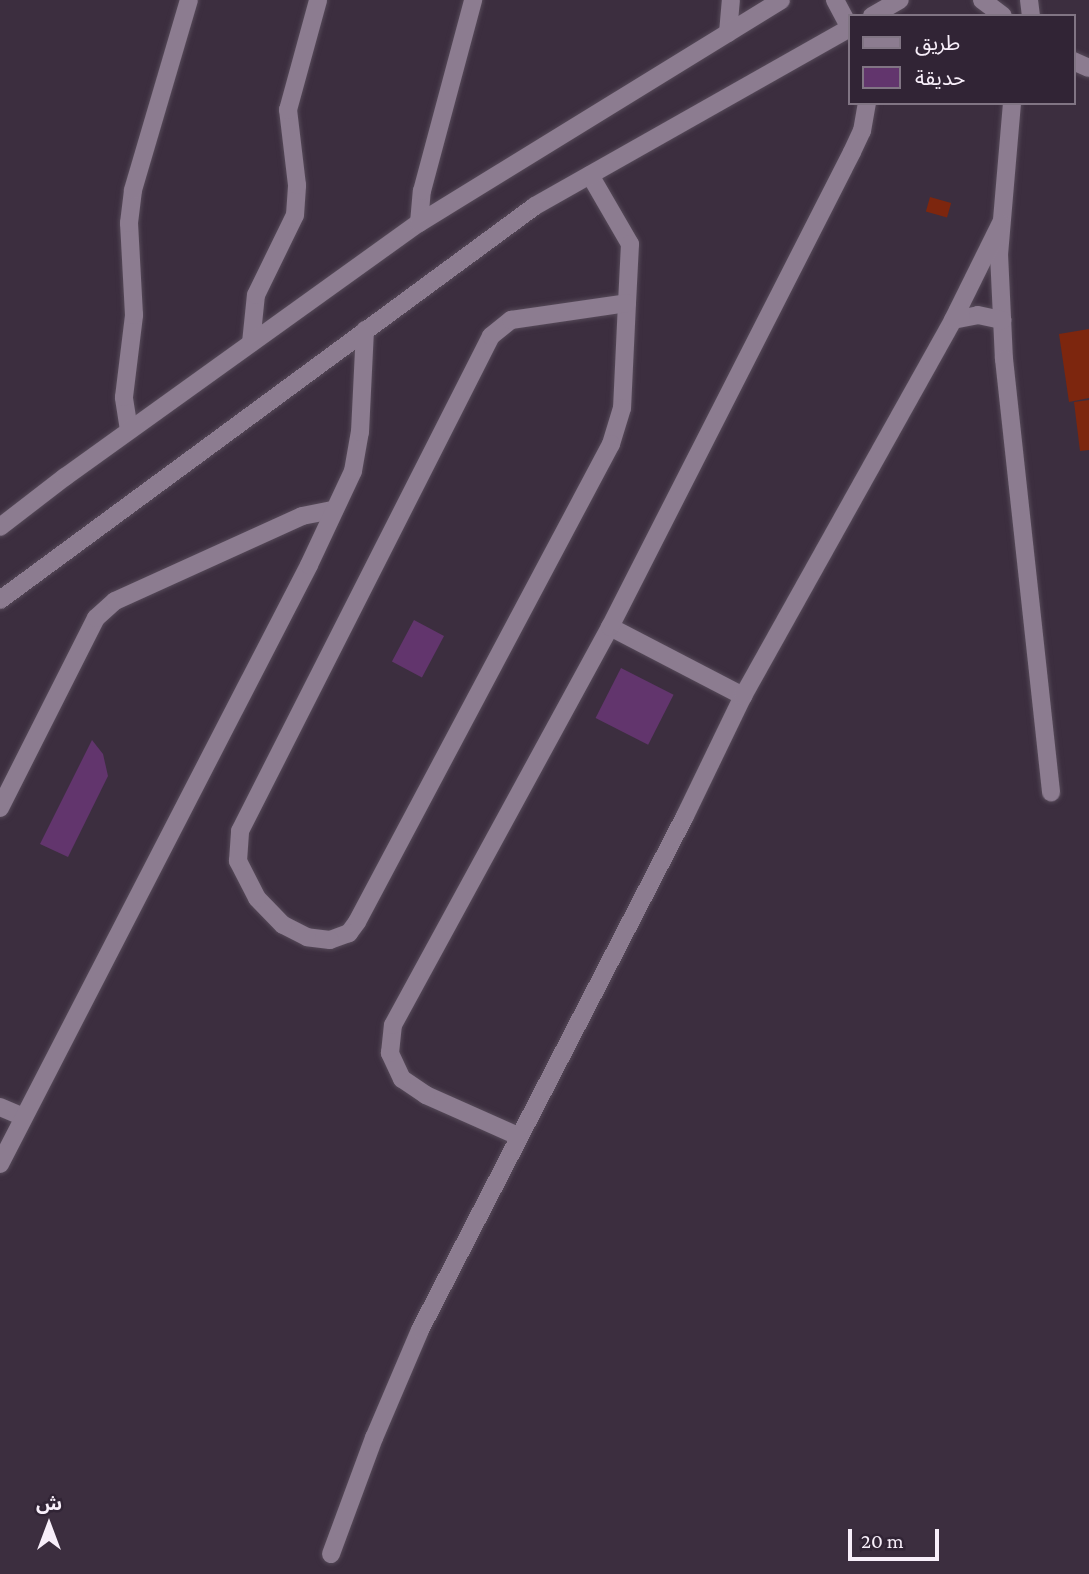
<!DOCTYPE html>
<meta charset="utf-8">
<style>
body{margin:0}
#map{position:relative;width:1089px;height:1574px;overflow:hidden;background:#3c2e3f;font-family:"Crimson Pro","Noto Sans Arabic",serif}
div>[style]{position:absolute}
.green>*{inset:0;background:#62356d;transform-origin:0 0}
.building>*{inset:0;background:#7d260e;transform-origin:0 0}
.roads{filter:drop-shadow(0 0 2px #564a59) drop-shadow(0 0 2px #564a59)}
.minor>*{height:18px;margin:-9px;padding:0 9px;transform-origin:9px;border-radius:9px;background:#8c7c90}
.tertiary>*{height:18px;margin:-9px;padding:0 9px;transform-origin:9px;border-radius:9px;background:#8c7c90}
span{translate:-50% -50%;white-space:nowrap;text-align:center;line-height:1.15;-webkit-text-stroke:5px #312435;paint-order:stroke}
.legend{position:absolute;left:848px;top:14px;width:228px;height:91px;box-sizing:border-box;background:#312435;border:2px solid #817584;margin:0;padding:9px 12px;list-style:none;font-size:21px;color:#f8effa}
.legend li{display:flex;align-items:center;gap:14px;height:35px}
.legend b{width:35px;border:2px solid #817584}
.north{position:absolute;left:14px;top:1490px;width:70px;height:70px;-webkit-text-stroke:5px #312435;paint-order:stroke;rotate:0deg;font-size:19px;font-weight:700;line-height:28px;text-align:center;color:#f8effa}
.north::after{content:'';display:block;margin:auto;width:24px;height:32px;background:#f8effa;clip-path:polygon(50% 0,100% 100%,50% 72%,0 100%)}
.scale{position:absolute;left:848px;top:1529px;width:91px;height:32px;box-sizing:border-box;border:4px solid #f8effa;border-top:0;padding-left:9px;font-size:21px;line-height:24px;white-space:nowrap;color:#f8effa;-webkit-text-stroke:5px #312435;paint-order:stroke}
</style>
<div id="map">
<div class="green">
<div style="left:414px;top:620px;width:34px;height:47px;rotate:28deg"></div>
<div style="left:621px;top:668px;width:59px;height:56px;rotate:27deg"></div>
<div style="clip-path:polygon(92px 740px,103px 754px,108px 776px,68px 857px,40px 844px)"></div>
</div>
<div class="building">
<div style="left:930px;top:197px;width:22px;height:15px;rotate:16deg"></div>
<div style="clip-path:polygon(1089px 329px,1089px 398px,1069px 402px,1059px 334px)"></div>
<div style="clip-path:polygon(1089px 400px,1089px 450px,1080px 451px,1074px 402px)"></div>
</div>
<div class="roads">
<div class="minor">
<div style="left:835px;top:0;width:30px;rotate:62deg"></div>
<div style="left:728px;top:33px;width:33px;rotate:-85deg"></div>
<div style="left:1012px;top:103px;width:152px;rotate:94.9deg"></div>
<div style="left:999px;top:254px;width:105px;rotate:87.3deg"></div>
<div style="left:1004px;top:359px;width:436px;rotate:83.8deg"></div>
<div style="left:590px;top:175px;width:80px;rotate:59.9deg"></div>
<div style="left:630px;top:244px;width:59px;rotate:92.9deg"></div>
<div style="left:627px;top:303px;width:105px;rotate:92.7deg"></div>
<div style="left:622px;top:408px;width:38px;rotate:107deg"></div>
<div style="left:611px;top:444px;width:541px;rotate:117.99deg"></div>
<div style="left:357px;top:922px;width:14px;rotate:126deg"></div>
<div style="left:349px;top:933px;width:20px;rotate:160deg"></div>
<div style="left:330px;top:940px;width:23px;rotate:-173deg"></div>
<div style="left:307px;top:937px;width:27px;rotate:-153deg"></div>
<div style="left:283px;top:925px;width:37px;rotate:-134deg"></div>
<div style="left:257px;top:898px;width:42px;rotate:-117.2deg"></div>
<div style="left:238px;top:861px;width:30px;rotate:-86deg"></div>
<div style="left:240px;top:831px;width:555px;rotate:-63.11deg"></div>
<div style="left:491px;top:336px;width:26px;rotate:-39deg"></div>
<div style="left:511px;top:320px;width:117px;rotate:-8.3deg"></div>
<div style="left:419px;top:223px;width:32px;rotate:-85deg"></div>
<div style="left:422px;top:191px;width:198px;rotate:-75deg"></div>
<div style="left:953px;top:320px;width:25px;rotate:-11deg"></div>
<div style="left:978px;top:315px;width:25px;rotate:12deg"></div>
<div style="left:251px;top:343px;width:48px;rotate:-84.1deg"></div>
<div style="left:256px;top:295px;width:89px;rotate:-64deg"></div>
<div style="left:295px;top:215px;width:30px;rotate:-86deg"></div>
<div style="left:297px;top:185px;width:76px;rotate:-96.8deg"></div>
<div style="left:288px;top:110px;width:114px;rotate:-74.7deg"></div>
<div style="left:129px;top:430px;width:33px;rotate:-99deg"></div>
<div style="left:124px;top:397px;width:83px;rotate:-83deg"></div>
<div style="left:134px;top:315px;width:92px;rotate:-93.1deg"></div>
<div style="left:129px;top:223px;width:33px;rotate:-83deg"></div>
<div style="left:133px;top:190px;width:198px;rotate:-73.6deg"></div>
<div style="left:610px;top:627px;width:150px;rotate:27.4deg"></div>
<div style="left:0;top:808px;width:213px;rotate:-63.2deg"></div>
<div style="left:96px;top:618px;width:25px;rotate:-42deg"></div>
<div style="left:115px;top:601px;width:205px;rotate:-24.4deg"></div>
<div style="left:302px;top:516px;width:33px;rotate:-11deg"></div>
<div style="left:0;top:1107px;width:25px;rotate:23deg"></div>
<div style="left:518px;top:1136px;width:101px;rotate:-156deg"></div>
<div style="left:426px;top:1095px;width:29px;rotate:-146deg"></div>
<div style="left:402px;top:1079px;width:29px;rotate:-115deg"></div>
<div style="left:390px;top:1053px;width:28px;rotate:-84deg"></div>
<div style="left:393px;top:1025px;width:453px;rotate:-61.4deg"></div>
<div style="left:610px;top:627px;width:533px;rotate:-63deg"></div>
<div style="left:852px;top:152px;width:23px;rotate:-65deg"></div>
<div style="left:862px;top:131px;width:28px;rotate:-80deg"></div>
<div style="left:0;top:1164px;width:674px;rotate:-62.71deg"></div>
<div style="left:309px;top:565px;width:104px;rotate:-64.9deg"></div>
<div style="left:353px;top:471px;width:40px;rotate:-80deg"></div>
<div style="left:360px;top:432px;width:102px;rotate:-87.2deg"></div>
<div style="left:331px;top:1554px;width:124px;rotate:-69.7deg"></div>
<div style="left:374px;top:1438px;width:117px;rotate:-66.9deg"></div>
<div style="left:420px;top:1330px;width:578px;rotate:-62.73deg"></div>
<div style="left:685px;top:816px;width:133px;rotate:-64.2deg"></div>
<div style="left:743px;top:696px;width:431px;rotate:-60.8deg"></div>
<div style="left:953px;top:320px;width:108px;rotate:-63.7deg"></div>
</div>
<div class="tertiary">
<div style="left:982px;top:0;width:26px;rotate:37deg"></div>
<div style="left:1029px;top:0;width:16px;rotate:83deg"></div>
<div style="left:872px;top:16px;width:32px;rotate:-30deg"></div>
<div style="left:1073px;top:61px;width:17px;rotate:24deg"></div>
<div style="left:0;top:527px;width:82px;rotate:-37.6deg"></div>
<div style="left:65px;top:477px;width:436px;rotate:-35.7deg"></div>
<div style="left:419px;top:223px;width:425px;rotate:-31.6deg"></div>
<div style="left:0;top:600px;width:664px;rotate:-36.37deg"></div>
<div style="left:535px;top:206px;width:361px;rotate:-29.5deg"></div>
</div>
</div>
<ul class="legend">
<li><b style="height:9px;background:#8c7c90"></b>طريق</li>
<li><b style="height:19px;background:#62356d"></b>حديقة</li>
</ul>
<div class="north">ش</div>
<div class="scale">20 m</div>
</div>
